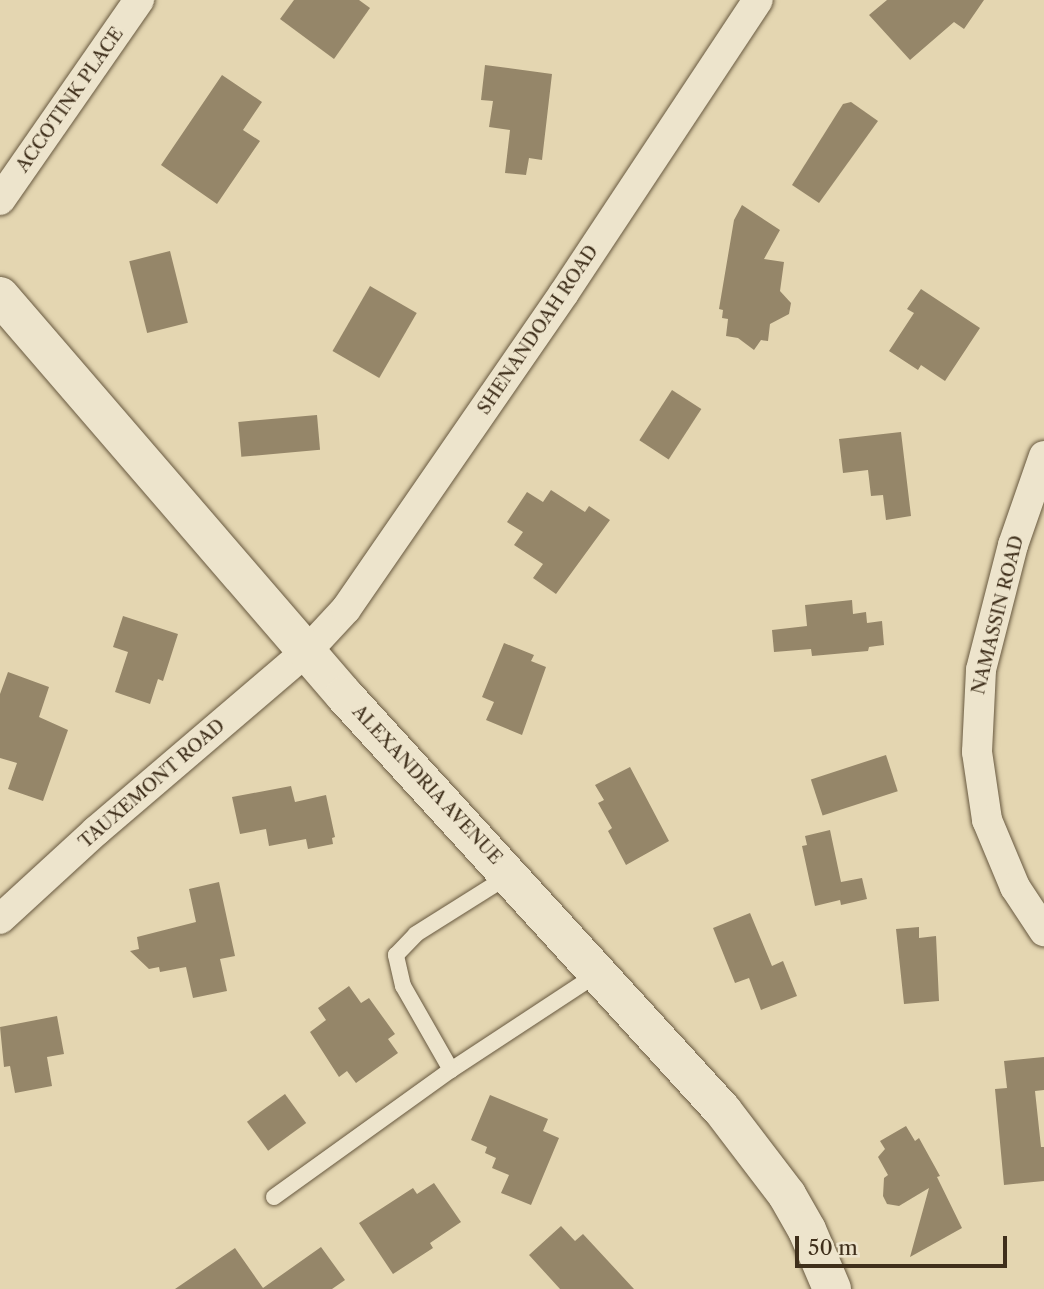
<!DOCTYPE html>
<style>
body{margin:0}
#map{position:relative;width:1044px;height:1289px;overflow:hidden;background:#e4d6b1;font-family:"Libre Caslon Text",serif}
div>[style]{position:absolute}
.building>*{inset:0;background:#958669;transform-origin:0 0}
.roads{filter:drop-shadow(0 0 2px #685940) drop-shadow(0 0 2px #685940)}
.service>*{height:16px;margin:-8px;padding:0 8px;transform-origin:8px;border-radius:8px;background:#ede4cc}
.minor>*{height:30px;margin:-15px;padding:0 15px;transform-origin:15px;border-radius:15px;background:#ede4cc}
.tertiary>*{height:38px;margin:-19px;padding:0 19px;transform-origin:19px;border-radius:19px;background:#ede4cc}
span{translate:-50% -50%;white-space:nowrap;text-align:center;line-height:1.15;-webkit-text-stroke:6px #ede4cc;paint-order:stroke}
.street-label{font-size:18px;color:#3f2f1b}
.scale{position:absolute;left:795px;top:1236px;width:212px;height:32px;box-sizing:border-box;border:4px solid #3f2f1b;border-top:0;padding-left:9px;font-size:21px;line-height:24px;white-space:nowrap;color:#3f2f1b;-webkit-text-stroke:5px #ede4cc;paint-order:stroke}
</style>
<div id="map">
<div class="building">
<div style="clip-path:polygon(294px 0,359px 0,370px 8px,334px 59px,280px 19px)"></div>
<div style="clip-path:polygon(887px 0,984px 0,964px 29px,954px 22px,910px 60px,869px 15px)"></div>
<div style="clip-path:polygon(485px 65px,552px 74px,542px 160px,529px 158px,526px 175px,505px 173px,510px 130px,489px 127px,493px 101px,481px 100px)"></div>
<div style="clip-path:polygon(222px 75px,262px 102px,243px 130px,260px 141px,217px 204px,161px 165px)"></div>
<div style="clip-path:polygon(851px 102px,878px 121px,819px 203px,792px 185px,843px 104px)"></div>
<div style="clip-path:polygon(742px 205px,780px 230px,764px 259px,784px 262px,780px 291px,791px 303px,789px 314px,770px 324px,768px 341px,761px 340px,754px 350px,738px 338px,726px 336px,728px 319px,722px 318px,723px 310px,719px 309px,734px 220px)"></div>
<div style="left:170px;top:251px;width:74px;height:42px;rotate:76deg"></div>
<div style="left:370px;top:286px;width:54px;height:75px;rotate:30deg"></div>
<div style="clip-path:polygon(921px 289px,980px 328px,945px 381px,921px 365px,918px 370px,889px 351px,914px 313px,907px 309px)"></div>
<div style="left:672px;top:390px;width:35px;height:60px;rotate:33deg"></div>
<div style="left:317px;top:415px;width:35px;height:79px;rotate:85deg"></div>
<div style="clip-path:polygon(901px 432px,911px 516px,886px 520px,883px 495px,871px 496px,868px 470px,843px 473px,839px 439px)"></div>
<div style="clip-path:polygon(551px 490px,585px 512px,589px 506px,610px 520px,556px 594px,533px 578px,543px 564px,514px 545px,523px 532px,507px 522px,527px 492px,543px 502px)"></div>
<div style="clip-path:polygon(852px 600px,853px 614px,866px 612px,867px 623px,882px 621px,884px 645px,869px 647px,868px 651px,812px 656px,811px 649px,774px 652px,772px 630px,807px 626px,805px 605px)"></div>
<div style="clip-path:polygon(123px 616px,178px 634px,163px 681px,158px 679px,150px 704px,115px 692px,128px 652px,113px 647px)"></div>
<div style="clip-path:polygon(504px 643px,534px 655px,531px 661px,546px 667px,522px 735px,486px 720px,494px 702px,482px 697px)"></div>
<div style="clip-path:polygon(8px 672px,49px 687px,39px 717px,68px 730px,43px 801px,8px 789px,17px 763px,0 758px,0 694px)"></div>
<div style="left:886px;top:755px;width:38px;height:79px;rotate:72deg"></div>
<div style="clip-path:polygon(630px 767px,669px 841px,626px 865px,608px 831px,612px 828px,598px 803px,604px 800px,595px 785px)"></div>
<div style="clip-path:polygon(291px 786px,295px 802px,326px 795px,335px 837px,332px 838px,333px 844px,308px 849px,306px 839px,269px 846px,266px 829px,240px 834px,232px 797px)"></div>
<div style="clip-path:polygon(830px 830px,841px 882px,862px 878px,867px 899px,841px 905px,840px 900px,815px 906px,802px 846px,807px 845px,805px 836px)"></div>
<div style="clip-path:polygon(219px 882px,235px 956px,220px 959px,227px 991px,193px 998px,186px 967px,160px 972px,159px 967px,149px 969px,130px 951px,139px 949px,137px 937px,196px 922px,189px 889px)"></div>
<div style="clip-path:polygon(750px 913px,772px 966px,783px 961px,797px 996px,761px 1010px,749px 978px,735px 983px,713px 928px)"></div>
<div style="clip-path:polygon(919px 927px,919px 938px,936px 936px,939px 1001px,904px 1004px,896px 929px)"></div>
<div style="clip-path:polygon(349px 986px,361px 1003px,369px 998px,395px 1034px,388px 1039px,398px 1053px,356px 1083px,347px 1071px,339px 1077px,310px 1032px,326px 1020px,318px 1008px)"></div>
<div style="clip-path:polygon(57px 1016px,64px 1054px,47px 1057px,52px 1086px,15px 1093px,10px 1066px,4px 1067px,0 1027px)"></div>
<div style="clip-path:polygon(1044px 1057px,1044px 1090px,1035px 1091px,1041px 1147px,1044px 1147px,1044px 1181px,1004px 1185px,995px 1089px,1007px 1088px,1004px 1061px)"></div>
<div style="left:285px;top:1094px;width:36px;height:47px;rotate:54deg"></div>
<div style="clip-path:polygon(490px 1095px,548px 1119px,543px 1131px,559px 1138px,531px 1205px,501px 1193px,509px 1175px,492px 1168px,496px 1158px,485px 1153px,487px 1147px,471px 1140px)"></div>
<div style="clip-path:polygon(906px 1126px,915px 1141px,919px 1138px,940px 1176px,937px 1177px,962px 1228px,910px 1257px,929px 1188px,899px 1206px,887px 1204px,883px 1196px,884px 1178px,888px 1175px,878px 1157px,885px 1149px,880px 1141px)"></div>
<div style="clip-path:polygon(434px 1183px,461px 1222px,430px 1243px,433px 1248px,393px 1274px,359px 1223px,413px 1188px,417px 1194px)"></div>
<div style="clip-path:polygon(561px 1226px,575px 1241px,583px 1234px,634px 1289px,560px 1289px,529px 1255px)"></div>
<div style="clip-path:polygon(321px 1247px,345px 1280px,332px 1289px,175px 1289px,235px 1248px,263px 1288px)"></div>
</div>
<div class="roads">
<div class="service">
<div style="left:451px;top:1070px;width:175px;rotate:-33.3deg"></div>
<div style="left:274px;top:1197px;width:218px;rotate:-35.7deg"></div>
<div style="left:451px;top:1070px;width:97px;rotate:-119.7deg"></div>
<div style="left:403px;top:986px;width:32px;rotate:-103deg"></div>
<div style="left:396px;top:955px;width:29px;rotate:-46deg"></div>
<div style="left:416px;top:934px;width:109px;rotate:-32.2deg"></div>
</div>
<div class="minor">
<div style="left:0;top:200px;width:244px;rotate:-55.2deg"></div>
<div style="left:1044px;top:456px;width:94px;rotate:109.2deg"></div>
<div style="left:1013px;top:545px;width:129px;rotate:104.4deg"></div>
<div style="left:981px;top:670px;width:82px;rotate:92.8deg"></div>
<div style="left:977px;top:752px;width:69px;rotate:81.6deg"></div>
<div style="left:987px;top:820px;width:73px;rotate:67.3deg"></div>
<div style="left:1015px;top:887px;width:53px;rotate:56.6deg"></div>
<div style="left:0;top:919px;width:130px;rotate:-42.5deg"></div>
<div style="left:96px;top:831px;width:277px;rotate:-40.5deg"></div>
<div style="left:307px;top:651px;width:57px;rotate:-47.1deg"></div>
<div style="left:346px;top:609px;width:384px;rotate:-55.4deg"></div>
<div style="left:564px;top:293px;width:351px;rotate:-56.5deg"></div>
</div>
<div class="tertiary">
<div style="left:0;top:296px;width:527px;rotate:49.23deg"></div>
<div style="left:344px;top:695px;width:563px;rotate:47.66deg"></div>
<div style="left:723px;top:1111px;width:106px;rotate:52.7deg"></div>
<div style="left:787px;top:1195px;width:40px;rotate:60.3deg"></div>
<div style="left:807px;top:1230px;width:64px;rotate:67deg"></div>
</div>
</div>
<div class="street-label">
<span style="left:70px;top:100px;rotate:-55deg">ACCOTINK PLACE</span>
<span style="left:538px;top:330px;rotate:-56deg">SHENANDOAH ROAD</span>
<span style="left:998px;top:615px;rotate:-76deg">NAMASSIN ROAD</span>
<span style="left:152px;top:784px;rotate:-41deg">TAUXEMONT ROAD</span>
<span style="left:427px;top:785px;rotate:47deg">ALEXANDRIA AVENUE</span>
</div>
<div class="scale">50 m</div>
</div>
